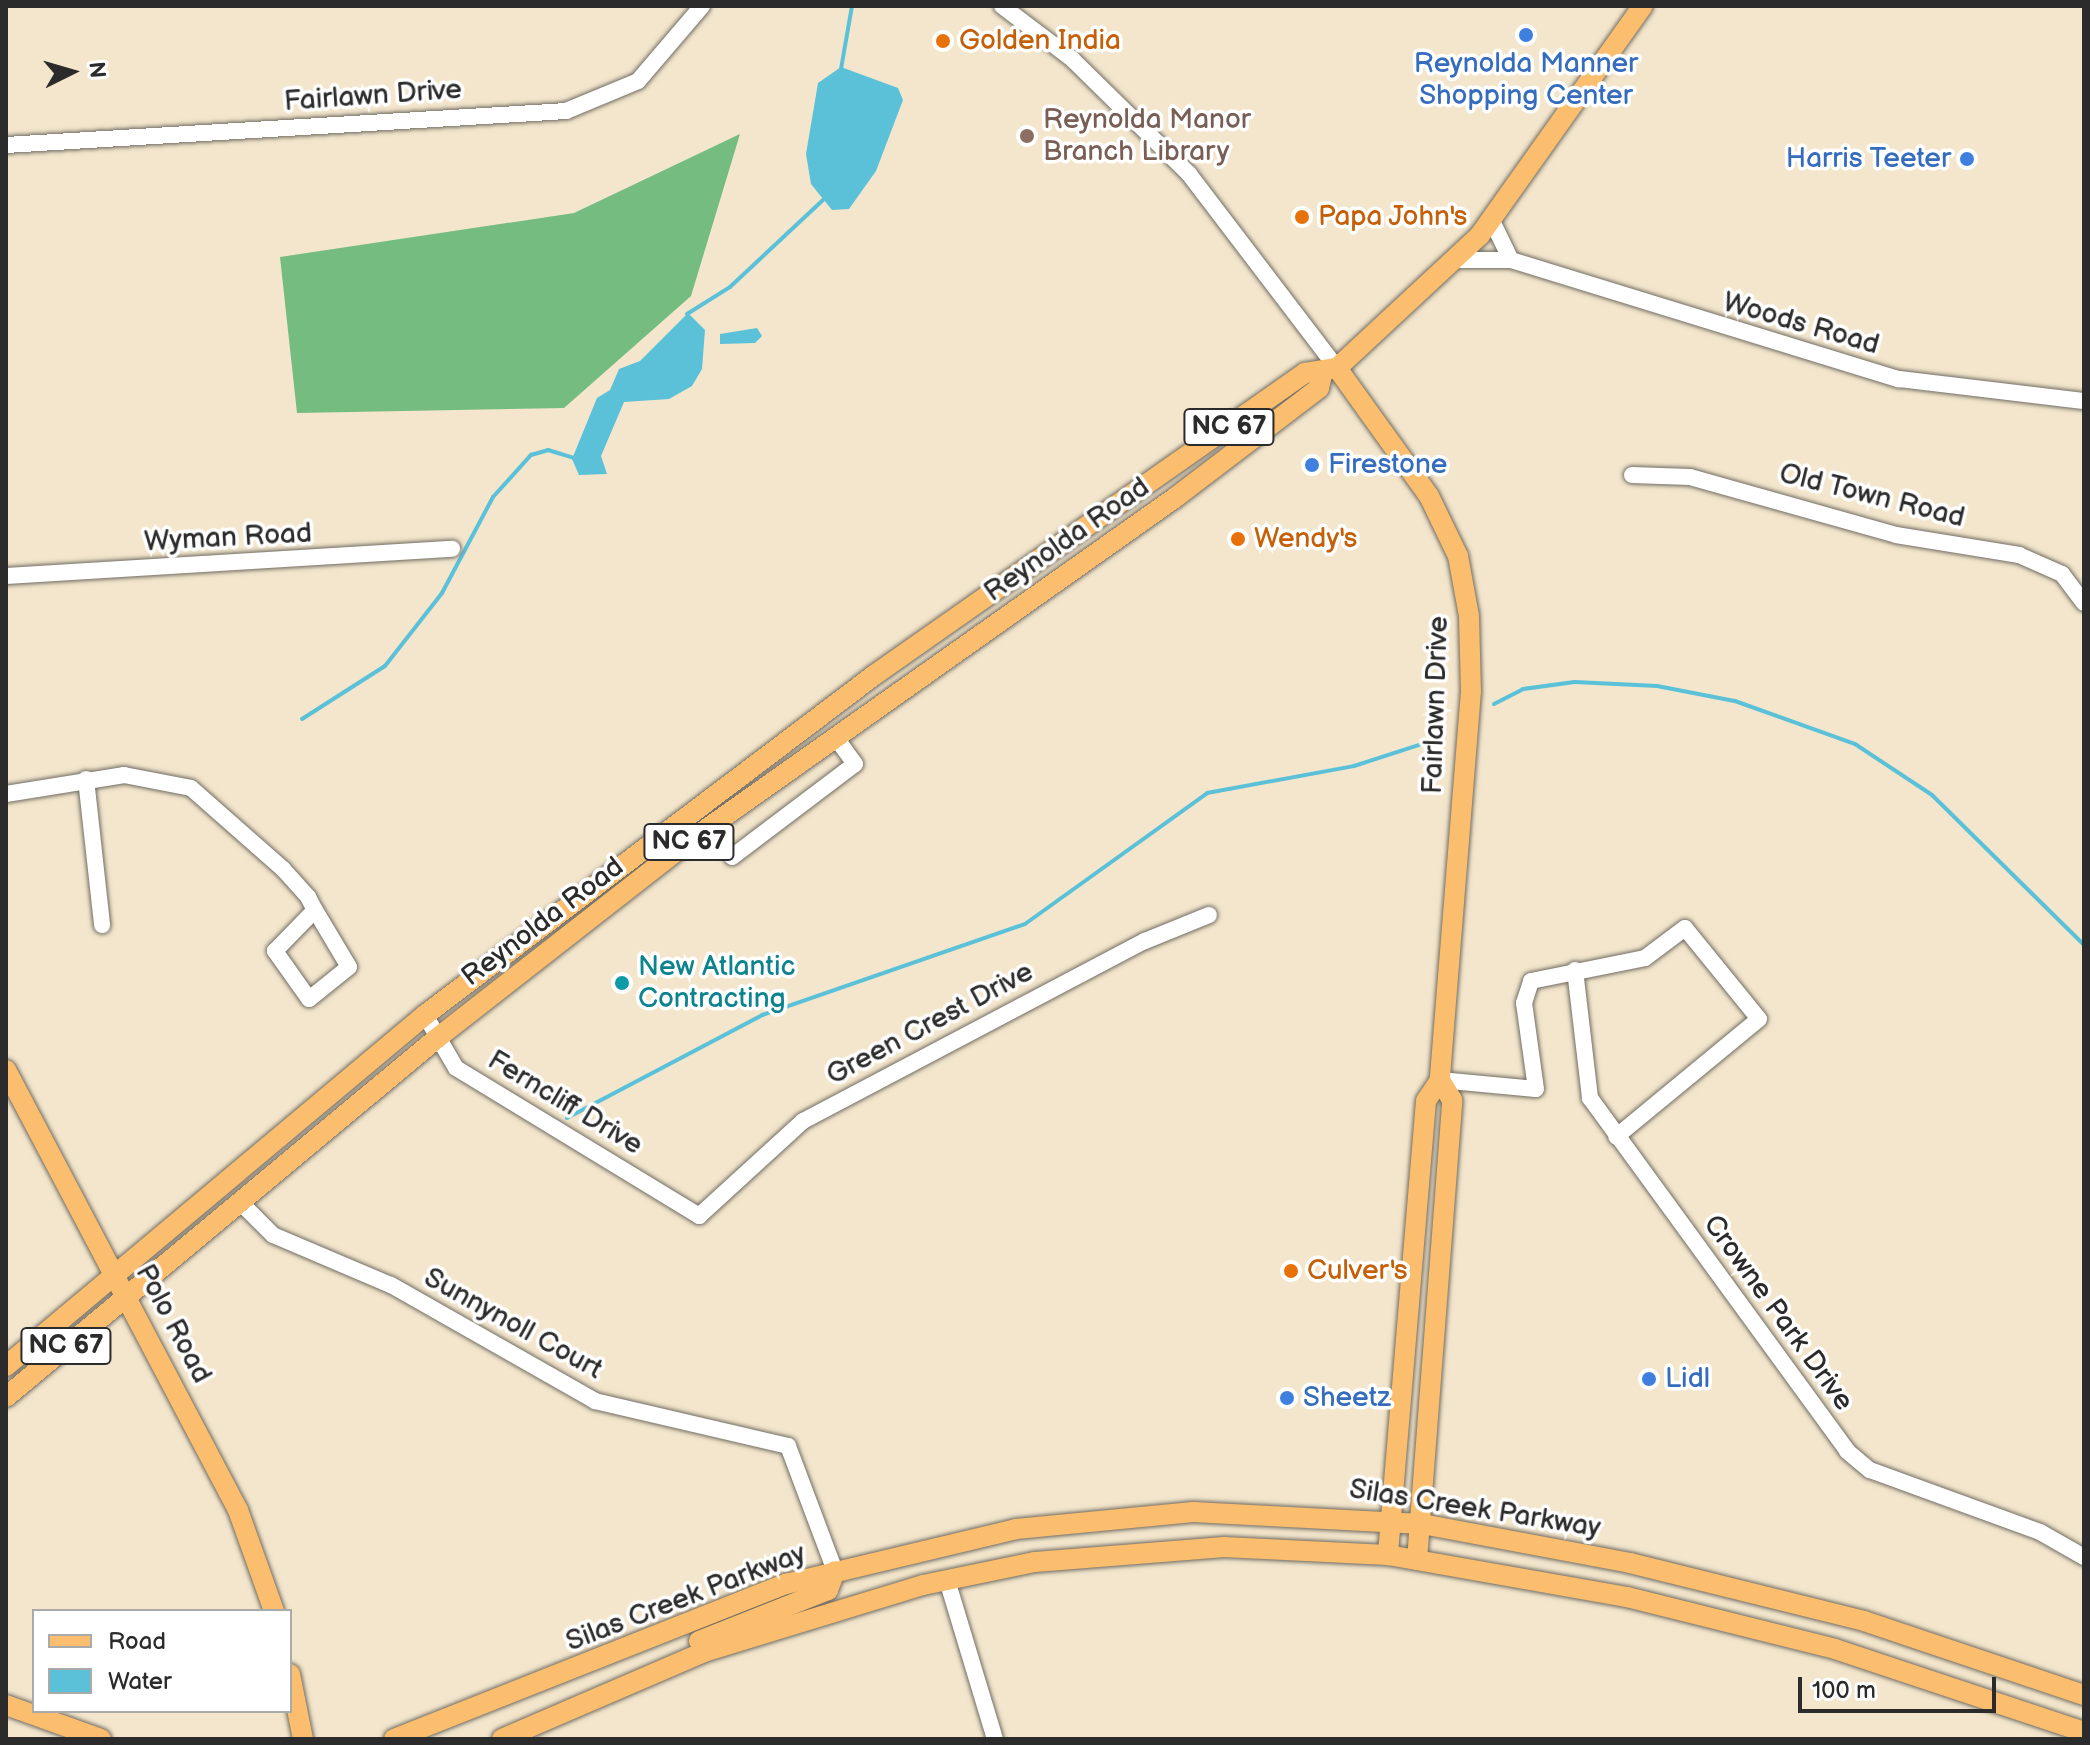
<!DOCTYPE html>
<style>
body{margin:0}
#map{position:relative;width:2090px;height:1745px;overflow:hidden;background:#f3e6cc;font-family:"Balsamiq Sans",sans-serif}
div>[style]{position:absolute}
.forest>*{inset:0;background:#75bc80}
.water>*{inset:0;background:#5bc1d9}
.stream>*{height:4px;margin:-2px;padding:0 2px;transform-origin:2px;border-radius:2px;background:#5bc1d9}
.roads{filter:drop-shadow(0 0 2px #716c63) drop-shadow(0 0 2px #716c63)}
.minor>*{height:16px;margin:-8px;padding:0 8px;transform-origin:8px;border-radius:8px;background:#fff}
.major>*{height:20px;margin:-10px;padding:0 10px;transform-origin:10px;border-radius:10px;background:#fabe6e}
.dots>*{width:22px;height:22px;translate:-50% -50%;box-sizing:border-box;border:4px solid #fff;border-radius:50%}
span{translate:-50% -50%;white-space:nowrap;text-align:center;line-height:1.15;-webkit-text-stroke:7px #fff;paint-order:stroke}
.shield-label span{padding:2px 6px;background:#fff;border:2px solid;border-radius:6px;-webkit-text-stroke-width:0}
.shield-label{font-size:26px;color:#2b2b2b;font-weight:700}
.food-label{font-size:28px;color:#c56008}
.left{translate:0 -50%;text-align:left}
.shop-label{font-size:28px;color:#366cbe}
.right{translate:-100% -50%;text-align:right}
.street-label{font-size:28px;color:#2b2b2b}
.education-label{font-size:28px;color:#785e54}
.culture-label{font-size:28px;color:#0d838f}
.frame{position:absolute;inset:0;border:8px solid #2b2b2b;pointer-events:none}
.legend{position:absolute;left:32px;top:1609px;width:260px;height:104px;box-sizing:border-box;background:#fff;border:2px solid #aaa;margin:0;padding:10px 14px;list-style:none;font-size:24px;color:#2b2b2b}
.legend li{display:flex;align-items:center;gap:16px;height:40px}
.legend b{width:40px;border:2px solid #aaa}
.north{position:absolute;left:32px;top:32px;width:80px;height:80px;-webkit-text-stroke:6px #fff;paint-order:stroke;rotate:85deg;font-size:22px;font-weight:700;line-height:32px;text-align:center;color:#2b2b2b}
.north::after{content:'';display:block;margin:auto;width:28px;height:36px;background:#2b2b2b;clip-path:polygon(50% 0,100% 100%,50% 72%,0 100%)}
.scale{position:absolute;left:1798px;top:1677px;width:198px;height:36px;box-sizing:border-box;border:4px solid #2b2b2b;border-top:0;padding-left:10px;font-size:24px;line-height:28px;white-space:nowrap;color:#2b2b2b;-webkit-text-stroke:6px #fff;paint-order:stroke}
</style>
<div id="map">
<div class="forest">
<div style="clip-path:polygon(740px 134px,691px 296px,564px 408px,297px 413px,280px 257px,574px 213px)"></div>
</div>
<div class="water">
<div style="clip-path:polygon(841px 67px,898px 88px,903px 100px,876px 171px,849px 209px,832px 210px,811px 184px,806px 154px,818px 83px)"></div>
<div style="clip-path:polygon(688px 313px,705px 330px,702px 369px,692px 386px,669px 399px,624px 402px,601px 456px,607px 474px,579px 475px,572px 459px,597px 398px,610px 390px,619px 369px,640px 361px)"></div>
<div style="clip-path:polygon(757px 328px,762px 336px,755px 343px,720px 344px,720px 334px)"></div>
</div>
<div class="stream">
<div style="left:841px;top:69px;width:64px;rotate:-80.1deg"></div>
<div style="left:687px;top:314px;width:51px;rotate:-32.1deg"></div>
<div style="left:730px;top:287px;width:127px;rotate:-43.1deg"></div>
<div style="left:1494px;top:704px;width:33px;rotate:-27deg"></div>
<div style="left:1523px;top:689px;width:52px;rotate:-7.7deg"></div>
<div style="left:1575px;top:682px;width:82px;rotate:2.8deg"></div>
<div style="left:1657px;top:686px;width:79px;rotate:10.9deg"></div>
<div style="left:1735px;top:701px;width:127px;rotate:19.7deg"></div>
<div style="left:1855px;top:744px;width:92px;rotate:33.5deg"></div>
<div style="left:1932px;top:795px;width:214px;rotate:44.6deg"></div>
<div style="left:302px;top:719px;width:98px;rotate:-32.6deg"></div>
<div style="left:385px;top:666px;width:93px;rotate:-52deg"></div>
<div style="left:442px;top:593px;width:109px;rotate:-62deg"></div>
<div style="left:493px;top:497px;width:57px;rotate:-47.9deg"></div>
<div style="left:531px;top:455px;width:18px;rotate:-16deg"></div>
<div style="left:548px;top:450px;width:27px;rotate:17deg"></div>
<div style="left:567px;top:1118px;width:221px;rotate:-27.8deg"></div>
<div style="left:762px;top:1015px;width:278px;rotate:-19.1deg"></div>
<div style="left:1025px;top:924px;width:224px;rotate:-35.7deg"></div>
<div style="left:1207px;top:793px;width:149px;rotate:-10.4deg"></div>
<div style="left:1354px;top:766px;width:84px;rotate:-18deg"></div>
</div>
<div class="roads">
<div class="minor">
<div style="left:1002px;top:6px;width:88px;rotate:37.1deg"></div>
<div style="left:1072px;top:59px;width:164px;rotate:44.5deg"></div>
<div style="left:1189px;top:174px;width:244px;rotate:52.7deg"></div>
<div style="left:6px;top:145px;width:561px;rotate:-3.47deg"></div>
<div style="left:566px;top:111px;width:78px;rotate:-22.6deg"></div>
<div style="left:638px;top:81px;width:99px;rotate:-49.5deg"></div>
<div style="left:1492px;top:221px;width:43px;rotate:64deg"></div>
<div style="left:1457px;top:260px;width:54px"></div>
<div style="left:1511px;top:260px;width:406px;rotate:17.1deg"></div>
<div style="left:1899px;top:379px;width:186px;rotate:6.8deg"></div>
<div style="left:1632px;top:475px;width:58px;rotate:2deg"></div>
<div style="left:1690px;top:477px;width:214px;rotate:15.7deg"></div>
<div style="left:1896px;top:535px;width:125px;rotate:9.2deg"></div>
<div style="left:2019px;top:555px;width:47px;rotate:23.8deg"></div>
<div style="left:2062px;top:574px;width:36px;rotate:53deg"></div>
<div style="left:6px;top:576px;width:447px;rotate:-3.5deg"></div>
<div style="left:86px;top:779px;width:147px;rotate:83.7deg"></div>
<div style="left:6px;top:794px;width:120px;rotate:-9.1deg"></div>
<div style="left:124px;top:775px;width:68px;rotate:11deg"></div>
<div style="left:191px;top:788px;width:123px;rotate:41.4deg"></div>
<div style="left:283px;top:869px;width:38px;rotate:48deg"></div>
<div style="left:308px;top:897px;width:15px;rotate:62deg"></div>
<div style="left:315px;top:910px;width:66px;rotate:59.2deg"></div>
<div style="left:349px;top:967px;width:51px;rotate:141.3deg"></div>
<div style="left:309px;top:999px;width:59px;rotate:-125.3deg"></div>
<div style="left:275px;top:951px;width:57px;rotate:-45.7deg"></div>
<div style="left:732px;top:857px;width:154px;rotate:-37.1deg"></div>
<div style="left:855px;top:764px;width:32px;rotate:-126deg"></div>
<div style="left:1575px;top:970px;width:129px;rotate:83.3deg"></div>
<div style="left:1590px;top:1098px;width:437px;rotate:53.9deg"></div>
<div style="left:1847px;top:1451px;width:30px;rotate:40deg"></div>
<div style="left:1870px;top:1470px;width:181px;rotate:20deg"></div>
<div style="left:2040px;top:1532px;width:51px;rotate:29.6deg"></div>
<div style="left:425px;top:1015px;width:61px;rotate:59.7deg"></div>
<div style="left:456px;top:1068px;width:285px;rotate:31.3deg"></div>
<div style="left:699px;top:1216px;width:141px;rotate:-42.4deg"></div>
<div style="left:803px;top:1121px;width:386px;rotate:-27.8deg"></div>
<div style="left:1145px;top:941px;width:69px;rotate:-22.1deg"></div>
<div style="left:1440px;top:1080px;width:96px;rotate:5.4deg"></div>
<div style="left:1536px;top:1089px;width:87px;rotate:-97.9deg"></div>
<div style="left:1524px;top:1003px;width:23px;rotate:-72deg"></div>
<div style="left:1531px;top:981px;width:116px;rotate:-11.4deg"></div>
<div style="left:1645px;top:958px;width:50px;rotate:-36.9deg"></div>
<div style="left:1685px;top:928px;width:117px;rotate:50.9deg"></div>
<div style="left:1759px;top:1019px;width:185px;rotate:140.5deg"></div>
<div style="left:242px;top:1204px;width:44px;rotate:45deg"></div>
<div style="left:273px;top:1235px;width:128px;rotate:23deg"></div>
<div style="left:391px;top:1285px;width:235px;rotate:29.6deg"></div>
<div style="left:595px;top:1401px;width:198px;rotate:13.1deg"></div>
<div style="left:788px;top:1446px;width:134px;rotate:69.4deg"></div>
<div style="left:947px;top:1580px;width:166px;rotate:73.2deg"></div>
</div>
<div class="major">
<div style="left:1337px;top:368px;width:158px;rotate:54.3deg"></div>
<div style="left:1429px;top:496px;width:67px;rotate:64.2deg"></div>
<div style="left:1458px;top:556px;width:61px;rotate:79.6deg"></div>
<div style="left:1469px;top:616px;width:75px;rotate:88.5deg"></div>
<div style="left:1471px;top:691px;width:390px;rotate:94.6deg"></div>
<div style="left:1440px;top:1080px;width:25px;rotate:124deg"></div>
<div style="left:1426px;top:1101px;width:456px;rotate:94.8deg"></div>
<div style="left:6px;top:1070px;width:497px;rotate:62.2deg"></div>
<div style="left:238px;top:1510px;width:107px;rotate:70.4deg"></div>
<div style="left:6px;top:1366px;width:547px;rotate:-39.95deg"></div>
<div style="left:425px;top:1015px;width:562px;rotate:-37.11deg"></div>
<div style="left:873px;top:676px;width:528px;rotate:-35.05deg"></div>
<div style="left:1305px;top:373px;width:32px;rotate:-9deg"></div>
<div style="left:1337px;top:368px;width:195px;rotate:-42.9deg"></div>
<div style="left:1480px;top:235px;width:281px;rotate:-54.6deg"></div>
<div style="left:6px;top:1397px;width:560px;rotate:-39.78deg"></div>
<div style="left:436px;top:1039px;width:328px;rotate:-38deg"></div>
<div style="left:695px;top:837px;width:589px;rotate:-35.25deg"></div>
<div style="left:1176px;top:497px;width:180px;rotate:-37.3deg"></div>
<div style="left:1319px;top:388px;width:13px;rotate:-77deg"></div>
<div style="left:1417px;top:1560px;width:461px;rotate:-85.6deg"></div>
<div style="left:1452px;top:1100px;width:23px;rotate:-121deg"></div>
<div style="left:699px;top:1641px;width:139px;rotate:-21.6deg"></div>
<div style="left:828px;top:1590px;width:20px;rotate:-70deg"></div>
<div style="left:290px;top:1674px;width:66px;rotate:78.7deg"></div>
<div style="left:6px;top:1705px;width:101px;rotate:19.7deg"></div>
<div style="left:394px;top:1739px;width:422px;rotate:-21.6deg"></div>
<div style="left:786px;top:1584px;width:236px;rotate:-13.4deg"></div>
<div style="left:1016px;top:1529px;width:178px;rotate:-5.5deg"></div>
<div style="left:1193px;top:1512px;width:229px;rotate:3deg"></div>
<div style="left:1422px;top:1524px;width:212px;rotate:10.6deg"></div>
<div style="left:1630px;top:1563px;width:241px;rotate:13.9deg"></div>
<div style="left:1864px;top:1621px;width:232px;rotate:18.6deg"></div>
<div style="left:502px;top:1739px;width:220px;rotate:-23.3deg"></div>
<div style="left:704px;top:1652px;width:229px;rotate:-17deg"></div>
<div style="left:923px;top:1585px;width:114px;rotate:-11.6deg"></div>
<div style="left:1035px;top:1562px;width:190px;rotate:-4.5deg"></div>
<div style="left:1224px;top:1547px;width:164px;rotate:2.8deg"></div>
<div style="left:1388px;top:1555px;width:243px;rotate:10deg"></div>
<div style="left:1627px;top:1597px;width:214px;rotate:14deg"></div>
<div style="left:1835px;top:1649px;width:262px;rotate:18.4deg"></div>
</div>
</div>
<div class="dots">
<div style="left:1526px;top:35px;background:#3f7fe0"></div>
<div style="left:943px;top:41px;background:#e8710a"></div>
<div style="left:1027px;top:136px;background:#8d6e63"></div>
<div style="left:1967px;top:159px;background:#3f7fe0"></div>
<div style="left:1302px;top:217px;background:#e8710a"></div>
<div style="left:1312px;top:465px;background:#3f7fe0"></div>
<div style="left:1238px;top:539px;background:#e8710a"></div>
<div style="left:622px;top:983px;background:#0f9aa8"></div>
<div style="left:1291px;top:1271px;background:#e8710a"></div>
<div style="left:1649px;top:1379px;background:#3f7fe0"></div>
<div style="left:1287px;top:1398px;background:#3f7fe0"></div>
</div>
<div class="shield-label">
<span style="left:1229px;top:427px">NC 67</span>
<span style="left:689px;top:842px">NC 67</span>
<span style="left:66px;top:1346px">NC 67</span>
</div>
<div class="food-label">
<span class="left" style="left:959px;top:41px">Golden India</span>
<span class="left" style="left:1318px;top:217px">Papa John's</span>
<span class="left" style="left:1254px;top:539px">Wendy's</span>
<span class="left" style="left:1307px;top:1271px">Culver's</span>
</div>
<div class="shop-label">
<span style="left:1526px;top:80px">Reynolda Manner<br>Shopping Center</span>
<span class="right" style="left:1951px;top:159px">Harris Teeter</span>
<span class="left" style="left:1328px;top:465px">Firestone</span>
<span class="left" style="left:1665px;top:1379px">Lidl</span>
<span class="left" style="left:1303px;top:1398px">Sheetz</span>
</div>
<div class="street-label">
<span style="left:373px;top:96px;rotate:-4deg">Fairlawn Drive</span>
<span style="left:1801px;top:324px;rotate:16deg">Woods Road</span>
<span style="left:1872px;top:496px;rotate:14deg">Old Town Road</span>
<span style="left:228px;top:538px;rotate:-3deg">Wyman Road</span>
<span style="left:1067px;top:540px;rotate:-35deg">Reynolda Road</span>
<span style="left:1436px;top:705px;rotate:-88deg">Fairlawn Drive</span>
<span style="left:543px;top:922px;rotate:-37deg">Reynolda Road</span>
<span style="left:930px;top:1024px;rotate:-28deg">Green Crest Drive</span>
<span style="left:565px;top:1103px;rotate:31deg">Ferncliff Drive</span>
<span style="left:1778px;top:1313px;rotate:54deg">Crowne Park Drive</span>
<span style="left:173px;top:1324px;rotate:62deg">Polo Road</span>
<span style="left:513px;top:1324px;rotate:29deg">Sunnynoll Court</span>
<span style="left:1475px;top:1509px;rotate:9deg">Silas Creek Parkway</span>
<span style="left:686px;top:1598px;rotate:-21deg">Silas Creek Parkway</span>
</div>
<div class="education-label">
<span class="left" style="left:1043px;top:136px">Reynolda Manor<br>Branch Library</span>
</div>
<div class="culture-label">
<span class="left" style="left:638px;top:983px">New Atlantic<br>Contracting</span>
</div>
<div class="frame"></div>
<ul class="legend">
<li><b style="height:10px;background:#fabe6e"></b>Road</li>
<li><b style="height:22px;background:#5bc1d9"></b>Water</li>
</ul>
<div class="north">N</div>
<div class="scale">100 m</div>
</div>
